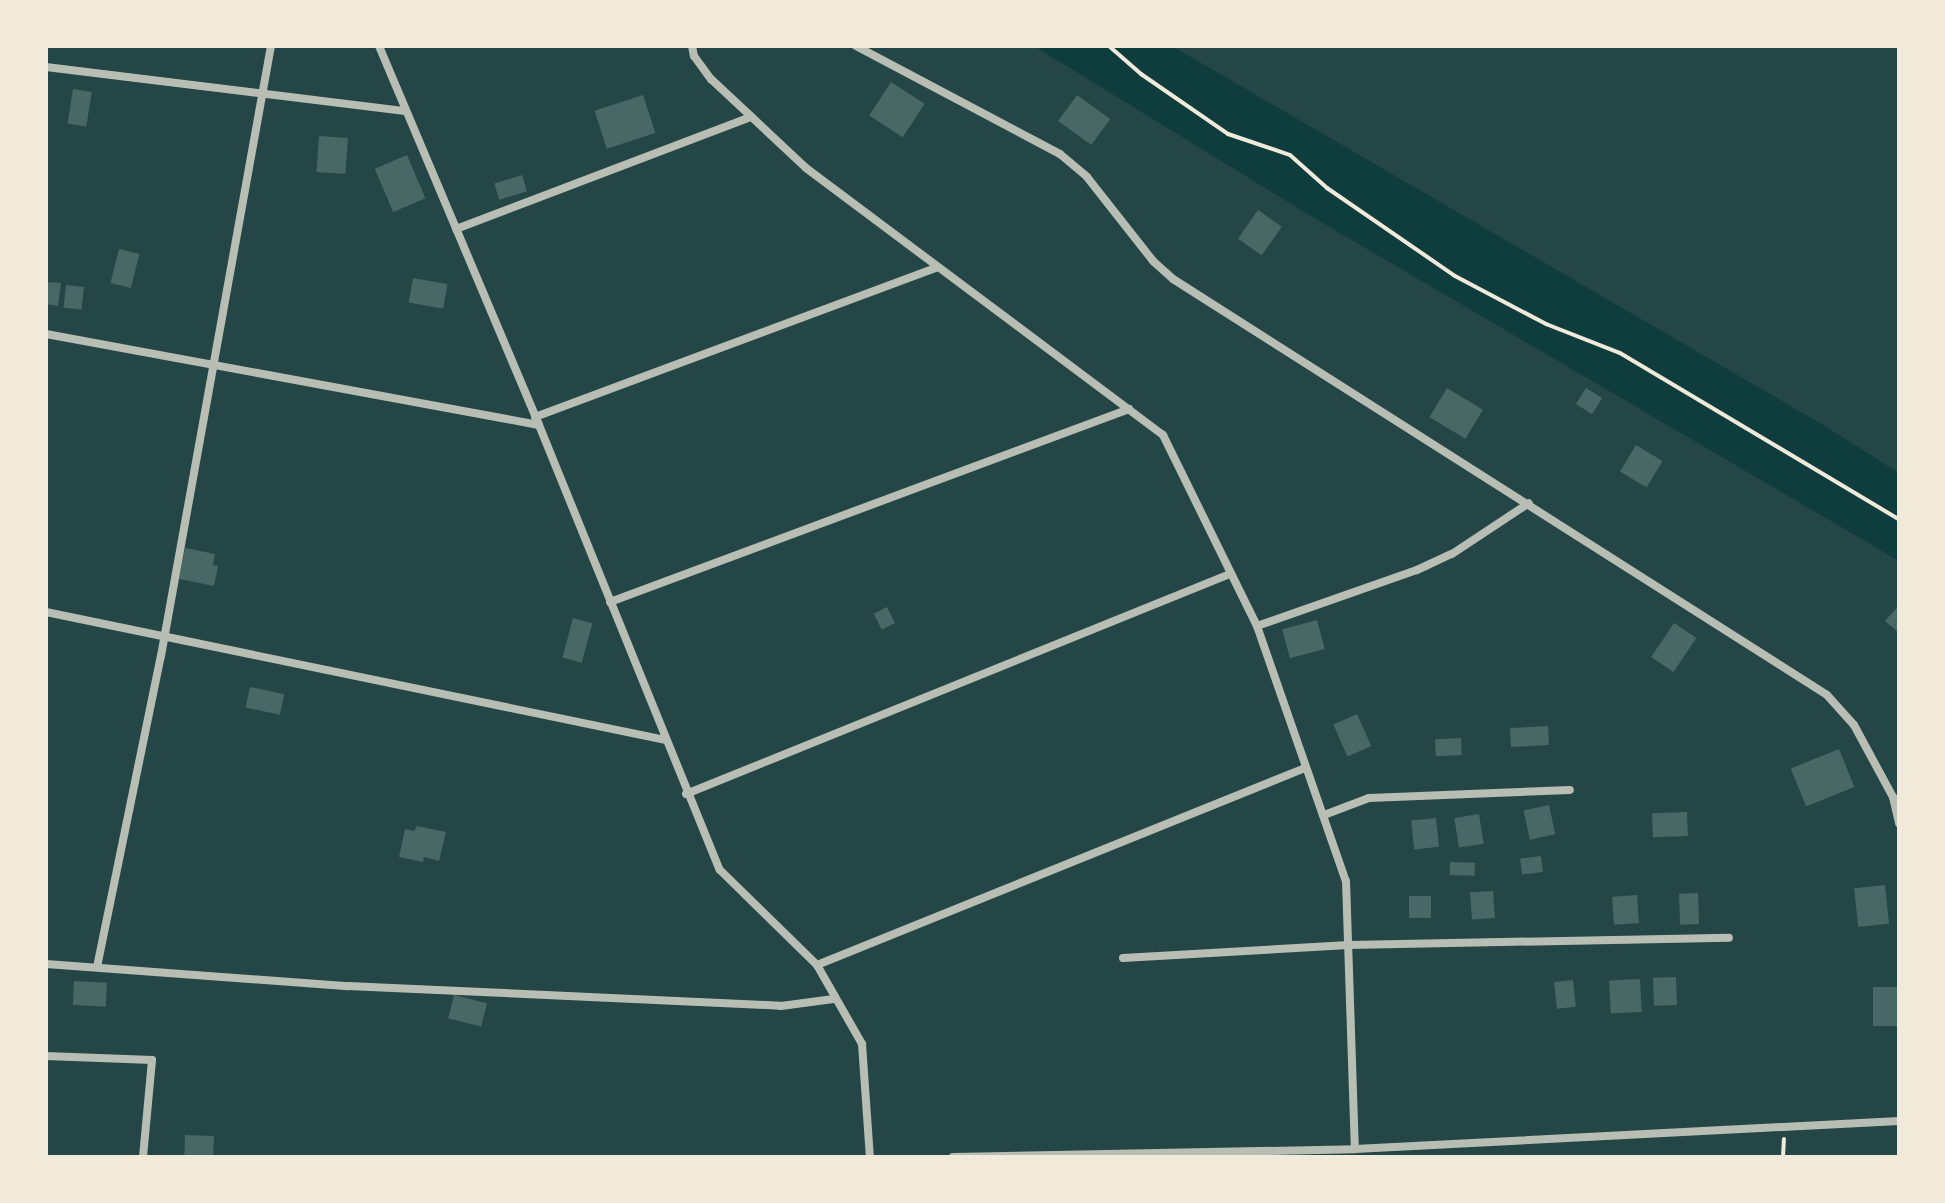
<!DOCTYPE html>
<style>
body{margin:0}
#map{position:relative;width:1945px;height:1203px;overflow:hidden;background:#0f3d3e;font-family:Lato,sans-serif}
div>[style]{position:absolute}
.green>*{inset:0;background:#244646}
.building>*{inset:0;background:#486865;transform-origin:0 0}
.path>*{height:4px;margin:-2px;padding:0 2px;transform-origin:2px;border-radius:2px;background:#f1e9da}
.minor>*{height:8px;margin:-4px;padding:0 4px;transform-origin:4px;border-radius:4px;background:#b8beb3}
span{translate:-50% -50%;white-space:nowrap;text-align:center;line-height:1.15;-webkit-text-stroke:8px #f1e9da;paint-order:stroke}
.frame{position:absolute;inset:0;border:48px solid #f1e9da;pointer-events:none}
</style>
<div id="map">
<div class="green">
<div style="clip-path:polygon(46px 46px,1034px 46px,1304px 212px,1899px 561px,1899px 1157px,46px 1157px)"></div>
<div style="clip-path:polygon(1172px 46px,1899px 46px,1899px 473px,1825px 426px)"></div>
</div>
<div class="building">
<div style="left:891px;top:82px;width:40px;height:40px;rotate:33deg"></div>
<div style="left:73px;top:89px;width:19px;height:35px;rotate:9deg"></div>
<div style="left:643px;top:95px;width:40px;height:51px;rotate:72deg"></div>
<div style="left:1077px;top:95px;width:41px;height:32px;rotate:36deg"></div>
<div style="left:319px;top:136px;width:29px;height:36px;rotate:4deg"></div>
<div style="left:407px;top:155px;width:47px;height:35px;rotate:67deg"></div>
<div style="left:522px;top:175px;width:17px;height:29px;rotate:73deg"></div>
<div style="left:1258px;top:210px;width:29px;height:35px;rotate:35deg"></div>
<div style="left:119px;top:249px;width:21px;height:35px;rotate:14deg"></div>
<div style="left:413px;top:278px;width:35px;height:25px;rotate:10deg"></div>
<div style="clip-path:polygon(46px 282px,61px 283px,58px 306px,46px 304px)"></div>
<div style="left:66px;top:285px;width:18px;height:23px;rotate:6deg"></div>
<div style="left:1447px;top:388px;width:42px;height:34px;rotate:31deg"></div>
<div style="left:1586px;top:388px;width:19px;height:19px;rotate:32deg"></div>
<div style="left:1636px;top:445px;width:31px;height:31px;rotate:31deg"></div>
<div style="clip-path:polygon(185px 548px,215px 554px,213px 565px,218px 566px,214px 586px,179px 579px)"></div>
<div style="clip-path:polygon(1899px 605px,1899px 633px,1885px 621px)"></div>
<div style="left:887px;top:607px;width:18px;height:15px;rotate:63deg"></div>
<div style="left:573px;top:618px;width:20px;height:41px;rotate:15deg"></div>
<div style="left:1317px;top:620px;width:30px;height:36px;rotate:75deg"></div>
<div style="left:1674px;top:623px;width:27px;height:41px;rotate:34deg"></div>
<div style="left:250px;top:687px;width:35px;height:21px;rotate:12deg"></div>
<div style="left:1357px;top:714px;width:35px;height:26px;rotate:66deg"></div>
<div style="left:1548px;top:726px;width:19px;height:38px;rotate:87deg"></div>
<div style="left:1461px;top:738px;width:17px;height:26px;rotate:87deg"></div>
<div style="left:1839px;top:749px;width:41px;height:52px;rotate:68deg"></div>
<div style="left:1549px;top:805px;width:30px;height:26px;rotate:78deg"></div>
<div style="left:1687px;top:812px;width:24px;height:35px;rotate:88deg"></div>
<div style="left:1479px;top:814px;width:30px;height:25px;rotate:81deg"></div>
<div style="left:1436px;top:818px;width:29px;height:25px;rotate:84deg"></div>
<div style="clip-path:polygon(417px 826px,446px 832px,439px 861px,424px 857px,423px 862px,399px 857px,405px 829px,414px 831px)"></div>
<div style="left:1541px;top:856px;width:16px;height:21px;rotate:83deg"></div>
<div style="left:1450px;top:862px;width:25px;height:13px;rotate:2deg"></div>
<div style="left:1885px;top:885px;width:39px;height:31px;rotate:84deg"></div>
<div style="left:1493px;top:891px;width:27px;height:23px;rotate:86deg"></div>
<div style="left:1698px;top:893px;width:31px;height:19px;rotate:88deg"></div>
<div style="left:1637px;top:895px;width:28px;height:25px;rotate:86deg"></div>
<div style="left:1409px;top:896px;width:22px;height:22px"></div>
<div style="left:1676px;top:977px;width:28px;height:23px;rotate:88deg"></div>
<div style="left:1640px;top:979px;width:33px;height:31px;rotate:87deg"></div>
<div style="left:1573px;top:980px;width:27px;height:19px;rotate:84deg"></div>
<div style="left:74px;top:981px;width:33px;height:24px;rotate:3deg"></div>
<div style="left:1899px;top:987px;width:39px;height:26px;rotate:90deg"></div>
<div style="left:454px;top:995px;width:34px;height:24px;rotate:14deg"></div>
<div style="left:185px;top:1135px;width:29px;height:22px;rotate:2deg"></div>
</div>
<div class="path">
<div style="left:1109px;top:46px;width:43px;rotate:41.2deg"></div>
<div style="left:1141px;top:74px;width:106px;rotate:34.6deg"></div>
<div style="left:1228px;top:134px;width:65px;rotate:18.7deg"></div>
<div style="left:1290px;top:155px;width:50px;rotate:41.7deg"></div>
<div style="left:1327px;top:188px;width:155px;rotate:34.5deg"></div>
<div style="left:1455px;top:276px;width:103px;rotate:27.8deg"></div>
<div style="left:1546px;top:324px;width:79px;rotate:21.4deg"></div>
<div style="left:1620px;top:353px;width:325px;rotate:30.8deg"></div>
<div style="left:1783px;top:1157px;width:18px;rotate:-87deg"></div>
</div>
<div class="minor">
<div style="left:379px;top:46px;width:411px;rotate:67.1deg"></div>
<div style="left:539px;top:425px;width:480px;rotate:67.9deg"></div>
<div style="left:720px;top:870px;width:136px;rotate:44.4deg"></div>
<div style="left:817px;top:965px;width:91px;rotate:60.3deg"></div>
<div style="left:862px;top:1044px;width:113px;rotate:86deg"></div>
<div style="left:692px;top:46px;width:10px;rotate:79deg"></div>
<div style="left:694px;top:56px;width:29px;rotate:54deg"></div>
<div style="left:711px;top:79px;width:130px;rotate:43.1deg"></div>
<div style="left:806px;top:168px;width:446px;rotate:36.8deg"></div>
<div style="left:1163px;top:435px;width:213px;rotate:63.8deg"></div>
<div style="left:1257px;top:626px;width:270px;rotate:70.8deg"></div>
<div style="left:1346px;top:881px;width:268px;rotate:88.1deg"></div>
<div style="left:856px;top:46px;width:231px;rotate:27.9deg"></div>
<div style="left:1060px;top:154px;width:35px;rotate:40deg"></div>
<div style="left:1087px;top:177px;width:107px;rotate:51.8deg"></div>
<div style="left:1153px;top:261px;width:27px;rotate:42deg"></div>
<div style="left:1173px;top:279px;width:775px;rotate:32.46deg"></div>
<div style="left:1827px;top:695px;width:40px;rotate:48deg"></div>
<div style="left:1854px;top:725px;width:82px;rotate:61.6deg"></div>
<div style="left:1893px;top:797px;width:27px;rotate:77deg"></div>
<div style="left:46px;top:67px;width:362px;rotate:7deg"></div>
<div style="left:456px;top:229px;width:316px;rotate:-20.8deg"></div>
<div style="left:46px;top:334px;width:501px;rotate:10.46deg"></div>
<div style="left:535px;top:417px;width:428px;rotate:-20.4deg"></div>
<div style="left:610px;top:602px;width:554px;rotate:-20.4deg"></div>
<div style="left:46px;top:612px;width:632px;rotate:11.68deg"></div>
<div style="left:1257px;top:626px;width:170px;rotate:-19.3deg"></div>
<div style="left:1417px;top:570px;width:38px;rotate:-25deg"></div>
<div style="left:1452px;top:554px;width:92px;rotate:-33.5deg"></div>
<div style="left:686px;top:794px;width:587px;rotate:-22.02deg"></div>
<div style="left:1324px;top:815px;width:48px;rotate:-20.7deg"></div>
<div style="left:1369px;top:798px;width:201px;rotate:-2.3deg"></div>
<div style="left:1123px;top:958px;width:226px;rotate:-3.3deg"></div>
<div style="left:1349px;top:945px;width:380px;rotate:-1.1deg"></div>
<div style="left:46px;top:964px;width:303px;rotate:4.2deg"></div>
<div style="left:348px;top:986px;width:433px;rotate:2.6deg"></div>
<div style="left:781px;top:1006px;width:53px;rotate:-7.5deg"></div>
<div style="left:817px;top:965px;width:526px;rotate:-21.98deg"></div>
<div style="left:97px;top:967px;width:318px;rotate:-78.4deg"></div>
<div style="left:161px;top:656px;width:620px;rotate:-79.78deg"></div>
<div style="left:46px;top:1056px;width:106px;rotate:2.2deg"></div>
<div style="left:152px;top:1060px;width:97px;rotate:95.3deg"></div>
<div style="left:953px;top:1157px;width:402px;rotate:-1.1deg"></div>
<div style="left:1355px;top:1149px;width:545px;rotate:-2.95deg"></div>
</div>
<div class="frame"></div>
</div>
